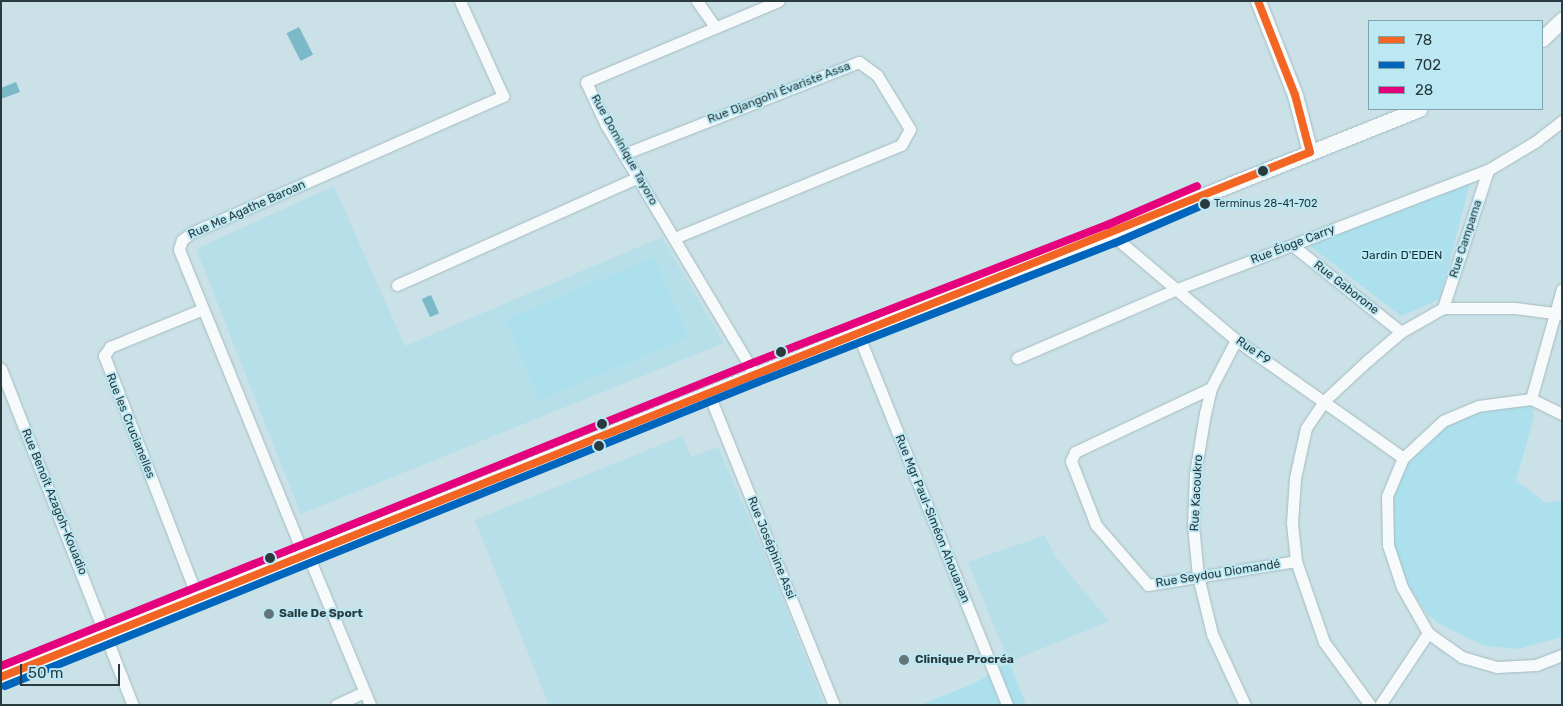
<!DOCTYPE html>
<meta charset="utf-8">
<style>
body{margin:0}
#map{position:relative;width:1563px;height:706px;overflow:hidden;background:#c9e1e7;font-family:Rubik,sans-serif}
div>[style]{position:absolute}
.built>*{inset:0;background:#b7dfea}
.green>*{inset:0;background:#ace0ed;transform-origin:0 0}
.water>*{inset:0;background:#7cb9c8;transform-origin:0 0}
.roads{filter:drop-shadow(0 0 1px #a7babf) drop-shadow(0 0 1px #a7babf)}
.minor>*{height:11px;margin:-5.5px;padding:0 5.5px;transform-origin:5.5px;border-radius:5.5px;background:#f7fafb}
.secondary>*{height:15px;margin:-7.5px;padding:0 7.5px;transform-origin:7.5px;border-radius:7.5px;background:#f7fafb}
.bus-1>*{height:8px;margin:-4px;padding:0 4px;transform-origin:4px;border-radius:4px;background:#f26522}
.bus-2>*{height:8px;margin:-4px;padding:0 4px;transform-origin:4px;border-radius:4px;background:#0065bd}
.bus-3>*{height:8px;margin:-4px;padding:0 4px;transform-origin:4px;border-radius:4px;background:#e5007d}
.dots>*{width:14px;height:14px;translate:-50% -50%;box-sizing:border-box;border:2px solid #bce8f4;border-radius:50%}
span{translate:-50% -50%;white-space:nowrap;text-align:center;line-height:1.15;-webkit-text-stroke:4px #bce8f4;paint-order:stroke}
.bus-label{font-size:11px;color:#293b3f}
.left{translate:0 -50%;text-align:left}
.street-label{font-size:12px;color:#293b3f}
.park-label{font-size:12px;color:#10353e}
.poi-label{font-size:12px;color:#293b3f;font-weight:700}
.frame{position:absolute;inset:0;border:2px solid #293b3f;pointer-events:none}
.legend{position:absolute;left:1368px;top:20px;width:175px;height:90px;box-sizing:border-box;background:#bce8f4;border:1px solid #81a3ac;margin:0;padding:6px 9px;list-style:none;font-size:15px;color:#293b3f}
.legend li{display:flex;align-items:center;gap:10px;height:25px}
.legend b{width:25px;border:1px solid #81a3ac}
.scale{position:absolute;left:20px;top:664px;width:100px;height:22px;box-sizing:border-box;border:2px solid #293b3f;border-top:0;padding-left:6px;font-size:15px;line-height:18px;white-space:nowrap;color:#293b3f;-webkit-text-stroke:4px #bce8f4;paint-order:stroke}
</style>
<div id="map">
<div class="built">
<div style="clip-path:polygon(334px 186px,405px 346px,662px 237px,724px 343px,301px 514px,196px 249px)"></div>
<div style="clip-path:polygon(682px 436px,691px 457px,718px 447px,773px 574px,824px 705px,549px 705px,475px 520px)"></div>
<div style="clip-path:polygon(1045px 535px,1055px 556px,1109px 621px,1009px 662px,968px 562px)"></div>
</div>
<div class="green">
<div style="clip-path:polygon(1472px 175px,1440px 299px,1401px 316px,1306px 243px)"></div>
<div style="left:654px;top:257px;width:87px;height:161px;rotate:67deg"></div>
<div style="clip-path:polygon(1532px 406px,1534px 417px,1516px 481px,1546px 503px,1562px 500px,1562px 637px,1518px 649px,1485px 646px,1438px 623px,1428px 615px,1407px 584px,1394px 544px,1393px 497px,1405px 465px,1447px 425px,1479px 409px)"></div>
<div style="clip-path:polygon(1009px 662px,1026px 705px,920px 705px,975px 683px)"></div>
</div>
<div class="water">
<div style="left:299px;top:27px;width:31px;height:14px;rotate:63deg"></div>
<div style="clip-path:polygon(16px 82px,20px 92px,1px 99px,1px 88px)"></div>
<div style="left:431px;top:295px;width:20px;height:10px;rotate:66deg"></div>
</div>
<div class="roads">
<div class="minor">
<div style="left:697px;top:1px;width:32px;rotate:55deg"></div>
<div style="left:624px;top:154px;width:252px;rotate:-21.4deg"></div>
<div style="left:859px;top:62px;width:22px;rotate:36deg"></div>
<div style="left:877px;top:75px;width:63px;rotate:58.6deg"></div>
<div style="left:910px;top:129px;width:18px;rotate:119deg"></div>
<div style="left:901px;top:145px;width:245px;rotate:157.7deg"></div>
<div style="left:1111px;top:234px;width:164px;rotate:40.3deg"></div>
<div style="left:1236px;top:340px;width:204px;rotate:35.2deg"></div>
<div style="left:1292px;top:245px;width:139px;rotate:38.6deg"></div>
<div style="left:397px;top:285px;width:264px;rotate:-24.1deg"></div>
<div style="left:1443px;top:308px;width:145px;rotate:-71.9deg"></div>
<div style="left:858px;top:334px;width:400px;rotate:68.1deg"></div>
<div style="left:1236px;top:340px;width:54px;rotate:117.5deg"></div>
<div style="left:1211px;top:388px;width:26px;rotate:103deg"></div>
<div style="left:1205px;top:413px;width:62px;rotate:99.3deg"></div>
<div style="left:1195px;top:474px;width:51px;rotate:92.2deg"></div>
<div style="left:1193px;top:525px;width:51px;rotate:84.4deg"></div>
<div style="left:1198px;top:576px;width:60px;rotate:76.4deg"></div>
<div style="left:1212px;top:634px;width:78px;rotate:65.1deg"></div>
<div style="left:1017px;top:358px;width:172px;rotate:-23.3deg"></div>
<div style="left:1175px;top:290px;width:335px;rotate:-21deg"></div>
<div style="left:1488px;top:170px;width:55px;rotate:-30.8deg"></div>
<div style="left:1535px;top:142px;width:34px;rotate:-38deg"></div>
<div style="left:1px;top:369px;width:361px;rotate:68.6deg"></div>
<div style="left:754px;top:373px;width:289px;rotate:-120.8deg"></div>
<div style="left:606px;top:125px;width:47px;rotate:-114.9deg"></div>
<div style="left:586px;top:82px;width:209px;rotate:-22.8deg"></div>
<div style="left:1211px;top:388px;width:150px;rotate:154.8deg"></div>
<div style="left:1075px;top:452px;width:10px;rotate:114deg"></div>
<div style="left:1071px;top:461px;width:69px;rotate:68.7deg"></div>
<div style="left:1096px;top:525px;width:79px;rotate:49.1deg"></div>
<div style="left:1148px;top:585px;width:150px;rotate:-9.2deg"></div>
<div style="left:708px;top:392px;width:337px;rotate:68.1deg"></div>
<div style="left:1531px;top:399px;width:114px;rotate:-74.3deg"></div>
<div style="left:1562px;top:414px;width:34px;rotate:-154deg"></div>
<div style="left:1531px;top:399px;width:53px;rotate:172.5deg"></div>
<div style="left:1478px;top:406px;width:38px;rotate:157deg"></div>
<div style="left:1443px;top:421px;width:54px;rotate:137.2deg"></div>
<div style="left:1403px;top:458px;width:41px;rotate:112.8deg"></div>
<div style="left:1387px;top:496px;width:49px;rotate:88.8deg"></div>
<div style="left:1388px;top:545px;width:44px;rotate:71.6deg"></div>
<div style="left:1402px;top:587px;width:53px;rotate:60.5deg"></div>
<div style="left:1428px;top:633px;width:42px;rotate:35.2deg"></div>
<div style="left:1462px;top:657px;width:36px;rotate:16deg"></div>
<div style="left:1497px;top:667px;width:39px;rotate:-3deg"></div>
<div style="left:1536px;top:665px;width:28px;rotate:-21deg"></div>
<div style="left:308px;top:555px;width:162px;rotate:67.5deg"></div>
<div style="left:304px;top:556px;width:331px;rotate:-112.2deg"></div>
<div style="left:179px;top:249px;width:9px;rotate:-72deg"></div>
<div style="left:182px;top:240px;width:11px;rotate:-38deg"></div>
<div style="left:191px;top:233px;width:341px;rotate:-23.7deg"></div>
<div style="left:503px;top:96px;width:104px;rotate:-114.4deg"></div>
<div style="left:198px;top:599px;width:261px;rotate:-111.1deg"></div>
<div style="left:104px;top:356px;width:11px;rotate:-56deg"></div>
<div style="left:110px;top:347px;width:100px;rotate:-22.2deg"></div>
<div style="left:336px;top:705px;width:31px;rotate:-25deg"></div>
<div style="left:1370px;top:705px;width:78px;rotate:-126.1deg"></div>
<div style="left:1324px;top:642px;width:86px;rotate:-109.1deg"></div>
<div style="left:1296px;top:561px;width:38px;rotate:-96deg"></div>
<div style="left:1292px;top:523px;width:45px;rotate:-86.2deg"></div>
<div style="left:1295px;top:478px;width:51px;rotate:-77.6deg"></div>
<div style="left:1306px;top:428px;width:32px;rotate:-56deg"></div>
<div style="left:1324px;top:401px;width:59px;rotate:-42.9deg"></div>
<div style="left:1367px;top:361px;width:45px;rotate:-40.5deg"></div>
<div style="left:1401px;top:332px;width:48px;rotate:-29.7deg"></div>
<div style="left:1443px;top:308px;width:72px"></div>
<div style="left:1515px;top:308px;width:47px;rotate:7.3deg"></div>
<div style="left:1380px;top:705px;width:87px;rotate:-56.3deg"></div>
</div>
<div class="secondary">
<div style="left:1258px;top:1px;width:101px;rotate:68.5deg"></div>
<div style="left:1295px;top:95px;width:59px;rotate:75.3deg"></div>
<div style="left:1542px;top:39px;width:28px;rotate:-44deg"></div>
<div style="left:1px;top:677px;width:1528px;rotate:-21.83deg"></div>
</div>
</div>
<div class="bus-1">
<div style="left:1258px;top:1px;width:101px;rotate:68.5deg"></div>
<div style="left:1295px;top:95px;width:59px;rotate:75.3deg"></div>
<div style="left:1px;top:677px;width:1410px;rotate:-21.85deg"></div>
</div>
<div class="bus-2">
<div style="left:5px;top:686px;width:812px;rotate:-21.98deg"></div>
<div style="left:758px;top:382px;width:383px;rotate:-21.3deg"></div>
<div style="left:1115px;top:243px;width:98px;rotate:-23.4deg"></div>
</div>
<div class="bus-3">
<div style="left:1px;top:666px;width:808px;rotate:-21.96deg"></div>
<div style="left:750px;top:364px;width:383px;rotate:-21.3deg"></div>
<div style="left:1107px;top:225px;width:98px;rotate:-23.4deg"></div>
</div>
<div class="dots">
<div style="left:1263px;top:171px;background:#293b3f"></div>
<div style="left:1205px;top:204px;background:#293b3f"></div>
<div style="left:781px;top:352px;background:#293b3f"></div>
<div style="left:602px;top:424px;background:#293b3f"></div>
<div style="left:599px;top:446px;background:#293b3f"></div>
<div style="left:270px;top:558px;background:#293b3f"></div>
<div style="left:269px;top:614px;background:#61757a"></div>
<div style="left:904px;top:660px;background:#61757a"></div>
</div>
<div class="bus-label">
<span class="left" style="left:1214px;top:204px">Terminus 28-41-702</span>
</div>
<div class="street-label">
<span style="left:779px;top:93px;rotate:-21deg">Rue Djangohi Évariste Assa</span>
<span style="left:624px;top:150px;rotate:61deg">Rue Dominique Tayoro</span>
<span style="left:247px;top:210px;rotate:-24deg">Rue Me Agathe Baroan</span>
<span style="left:1466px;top:239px;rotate:-72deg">Rue Campama</span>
<span style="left:1293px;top:245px;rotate:-21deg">Rue Éloge Carry</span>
<span style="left:1346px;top:288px;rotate:38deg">Rue Gaborone</span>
<span style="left:1253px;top:351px;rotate:35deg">Rue F9</span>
<span style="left:130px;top:426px;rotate:68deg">Rue les Crucianelles</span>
<span style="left:1197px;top:493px;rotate:-87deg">Rue Kacoukro</span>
<span style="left:54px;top:502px;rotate:68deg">Rue Benoît Azagoh-Kouadio</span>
<span style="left:932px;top:519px;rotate:68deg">Rue Mgr Paul-Siméon Ahouanan</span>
<span style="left:771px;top:548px;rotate:68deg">Rue Joséphine Assi</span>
<span style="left:1218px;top:574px;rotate:-9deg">Rue Seydou Diomandé</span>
</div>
<div class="park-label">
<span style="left:1402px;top:256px">Jardin D'EDEN</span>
</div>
<div class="poi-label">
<span class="left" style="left:279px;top:614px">Salle De Sport</span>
<span class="left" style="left:915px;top:660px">Clinique Procréa</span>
</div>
<div class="frame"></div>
<ul class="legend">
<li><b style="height:6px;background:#f26522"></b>78</li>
<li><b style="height:6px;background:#0065bd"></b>702</li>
<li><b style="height:6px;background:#e5007d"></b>28</li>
</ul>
<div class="scale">50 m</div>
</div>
